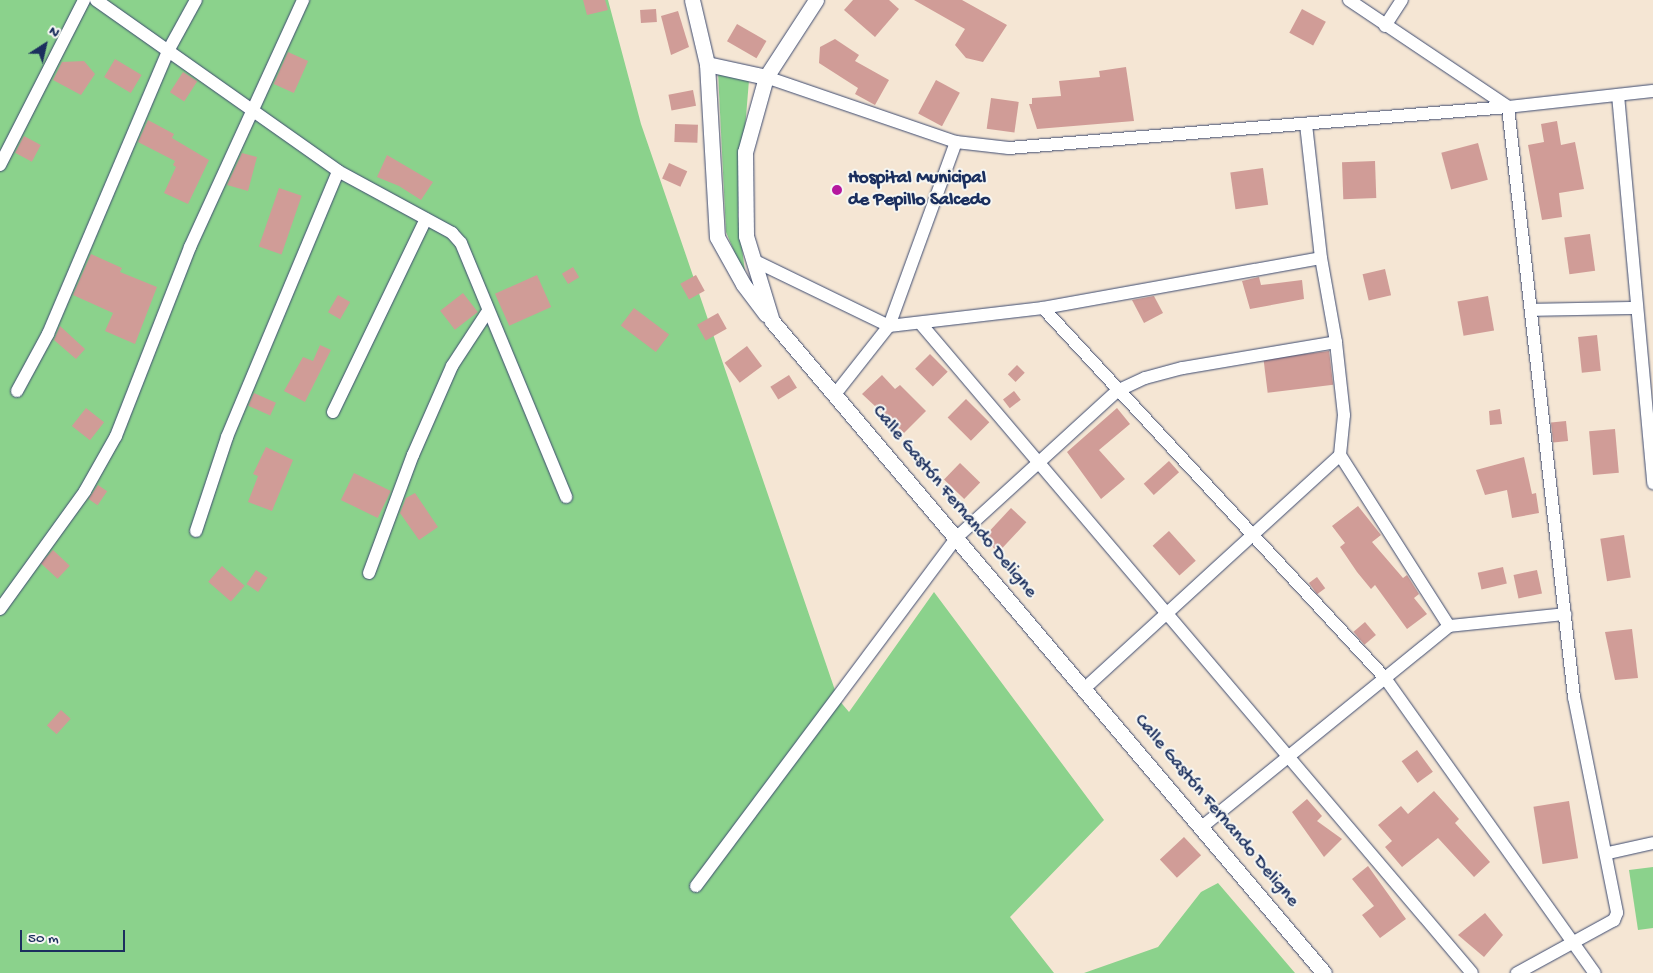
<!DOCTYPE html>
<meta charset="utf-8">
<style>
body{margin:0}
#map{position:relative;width:1653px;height:973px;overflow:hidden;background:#f5e6d4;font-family:"Gochi Hand",sans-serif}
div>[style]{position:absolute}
.green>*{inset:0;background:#8bd28c}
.building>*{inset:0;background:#d09c97;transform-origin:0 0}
.roads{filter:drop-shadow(0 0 1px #3c4a70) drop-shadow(0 0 1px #3c4a70)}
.minor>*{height:12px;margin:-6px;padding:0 6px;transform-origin:6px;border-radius:6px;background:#fff}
.tertiary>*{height:15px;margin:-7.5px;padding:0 7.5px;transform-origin:7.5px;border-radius:7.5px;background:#fff}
.dots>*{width:14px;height:14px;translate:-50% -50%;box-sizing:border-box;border:2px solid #f6f6f2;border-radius:50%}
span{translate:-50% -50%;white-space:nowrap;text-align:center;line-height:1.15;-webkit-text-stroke:4px #f6f6f2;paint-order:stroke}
.poi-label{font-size:19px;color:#1b2f5e;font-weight:700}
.left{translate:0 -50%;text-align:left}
.street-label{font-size:19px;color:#1b2f5e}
.north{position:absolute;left:20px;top:20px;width:50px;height:50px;-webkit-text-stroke:4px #f6f6f2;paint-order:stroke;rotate:35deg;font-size:14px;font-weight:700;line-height:20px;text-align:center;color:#1b2f5e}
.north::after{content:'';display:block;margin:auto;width:18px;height:22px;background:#1b2f5e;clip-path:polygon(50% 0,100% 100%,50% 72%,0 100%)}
.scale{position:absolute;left:20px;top:930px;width:105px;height:22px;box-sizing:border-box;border:2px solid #1b2f5e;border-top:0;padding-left:6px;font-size:15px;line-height:18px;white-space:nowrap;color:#1b2f5e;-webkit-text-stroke:4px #f6f6f2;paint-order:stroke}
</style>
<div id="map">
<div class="green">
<div style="clip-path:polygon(0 0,608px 0,641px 124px,838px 699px,849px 712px,934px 592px,1104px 820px,1010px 917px,1054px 973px,0 973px)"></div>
<div style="clip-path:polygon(718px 72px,749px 80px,738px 215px,746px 280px,726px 232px)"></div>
<div style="clip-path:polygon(1653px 867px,1653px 928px,1638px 930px,1629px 870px)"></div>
<div style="clip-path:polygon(1218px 883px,1295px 973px,1084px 973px,1158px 947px,1201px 892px)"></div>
</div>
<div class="building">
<div style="clip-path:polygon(583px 0,605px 0,608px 10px,587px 15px)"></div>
<div style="clip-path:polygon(853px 0,889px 0,899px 9px,875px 37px,844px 10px)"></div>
<div style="clip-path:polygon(914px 0,962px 0,1007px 25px,983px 62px,966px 58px,955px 45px,965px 29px)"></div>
<div style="left:656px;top:9px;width:13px;height:16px;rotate:86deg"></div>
<div style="left:1302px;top:9px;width:27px;height:27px;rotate:28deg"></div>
<div style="clip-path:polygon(678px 11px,689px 47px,671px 55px,661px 16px)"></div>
<div style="left:737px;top:24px;width:34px;height:20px;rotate:30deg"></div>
<div style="clip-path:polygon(835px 39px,859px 55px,855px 61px,889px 80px,875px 105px,855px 94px,858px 88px,819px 63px,820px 47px)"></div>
<div style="left:288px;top:52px;width:22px;height:35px;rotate:24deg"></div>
<div style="left:115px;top:59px;width:31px;height:21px;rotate:31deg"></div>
<div style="clip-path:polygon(84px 61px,95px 74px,81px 95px,53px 80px,62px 62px)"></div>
<div style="clip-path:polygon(1126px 67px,1134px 121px,1037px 129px,1029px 104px,1032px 104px,1032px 98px,1061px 96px,1059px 81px,1100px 77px,1099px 71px)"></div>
<div style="left:183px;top:72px;width:17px;height:24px;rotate:33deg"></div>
<div style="left:936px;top:80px;width:27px;height:38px;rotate:28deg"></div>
<div style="left:693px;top:90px;width:16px;height:25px;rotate:79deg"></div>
<div style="left:991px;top:98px;width:28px;height:31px;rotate:8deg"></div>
<div style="clip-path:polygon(148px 120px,174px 134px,172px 138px,209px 160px,188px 204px,164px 193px,176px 167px,173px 165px,175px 161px,138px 142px)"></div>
<div style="clip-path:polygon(1557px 121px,1561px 145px,1575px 142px,1584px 189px,1559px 193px,1562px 217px,1542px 220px,1528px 145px,1544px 142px,1541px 124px)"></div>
<div style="left:675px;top:124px;width:23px;height:18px;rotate:2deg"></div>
<div style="left:24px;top:136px;width:19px;height:19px;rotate:28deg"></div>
<div style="left:1478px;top:143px;width:38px;height:38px;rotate:75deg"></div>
<div style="clip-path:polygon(242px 153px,257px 157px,248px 191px,227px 185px)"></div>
<div style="clip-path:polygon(387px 155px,433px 182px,421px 200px,399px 186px,377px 177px)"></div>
<div style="left:1375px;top:161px;width:37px;height:33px;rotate:88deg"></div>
<div style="left:669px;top:163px;width:20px;height:17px;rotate:24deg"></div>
<div style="left:1263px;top:168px;width:37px;height:33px;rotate:82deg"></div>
<div style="left:279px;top:188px;width:24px;height:62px;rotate:19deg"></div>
<div style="left:1590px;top:234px;width:37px;height:26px;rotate:82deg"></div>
<div style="clip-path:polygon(91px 254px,122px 268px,120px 272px,157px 287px,135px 344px,105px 331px,113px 313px,73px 295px)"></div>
<div style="left:573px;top:267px;width:12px;height:13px;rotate:59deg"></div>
<div style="left:1385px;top:269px;width:27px;height:23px;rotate:77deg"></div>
<div style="left:537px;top:275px;width:35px;height:46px;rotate:66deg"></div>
<div style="left:696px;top:275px;width:18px;height:18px;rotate:61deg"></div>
<div style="clip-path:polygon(1259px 277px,1261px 285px,1302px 280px,1304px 299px,1250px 309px,1242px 281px)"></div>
<div style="left:463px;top:293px;width:24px;height:29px;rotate:52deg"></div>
<div style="left:338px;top:295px;width:14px;height:20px;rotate:30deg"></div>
<div style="clip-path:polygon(1154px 296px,1163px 313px,1144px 323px,1132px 300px)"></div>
<div style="left:1488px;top:296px;width:35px;height:31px;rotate:80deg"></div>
<div style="left:634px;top:308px;width:44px;height:22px;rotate:37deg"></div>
<div style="left:718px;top:313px;width:18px;height:24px;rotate:61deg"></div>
<div style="clip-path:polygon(60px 326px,85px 349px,76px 359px,54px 340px)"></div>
<div style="left:1597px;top:335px;width:36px;height:19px;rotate:84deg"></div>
<div style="clip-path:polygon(320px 345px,331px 350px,305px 402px,284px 391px,303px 357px,313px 361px)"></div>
<div style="left:747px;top:346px;width:25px;height:28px;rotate:53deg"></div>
<div style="left:1329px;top:351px;width:34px;height:66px;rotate:83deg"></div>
<div style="left:930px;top:354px;width:25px;height:21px;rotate:45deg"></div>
<div style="left:1017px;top:365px;width:11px;height:13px;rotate:45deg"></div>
<div style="left:789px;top:375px;width:15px;height:22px;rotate:58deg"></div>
<div style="clip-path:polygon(882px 375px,895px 389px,900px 385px,926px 411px,904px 433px,862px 394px)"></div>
<div style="left:1014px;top:391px;width:11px;height:14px;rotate:52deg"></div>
<div style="left:254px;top:393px;width:24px;height:14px;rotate:24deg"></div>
<div style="left:966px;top:399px;width:33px;height:26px;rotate:45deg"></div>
<div style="left:86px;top:408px;width:23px;height:23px;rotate:38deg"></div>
<div style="clip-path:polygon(1117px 408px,1130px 424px,1099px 450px,1125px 479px,1101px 499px,1067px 452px)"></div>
<div style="clip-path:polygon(1500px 409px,1502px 424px,1490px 425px,1489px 411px)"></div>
<div style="left:1566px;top:421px;width:20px;height:15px;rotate:84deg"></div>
<div style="left:1615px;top:429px;width:44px;height:26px;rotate:85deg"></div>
<div style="clip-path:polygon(266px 447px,293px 460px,272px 511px,248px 502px,258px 476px,253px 474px)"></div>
<div style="clip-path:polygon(1524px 457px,1532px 494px,1536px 493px,1539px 513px,1512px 518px,1507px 490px,1485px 495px,1476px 470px)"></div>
<div style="left:1169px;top:461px;width:15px;height:34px;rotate:48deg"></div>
<div style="left:960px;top:463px;width:28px;height:23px;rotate:44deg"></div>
<div style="left:354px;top:473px;width:41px;height:30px;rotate:26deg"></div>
<div style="left:98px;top:485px;width:11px;height:17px;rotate:34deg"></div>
<div style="clip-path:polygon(415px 493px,438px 527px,419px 540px,400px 513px,406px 498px)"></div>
<div style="clip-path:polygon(1358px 506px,1381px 535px,1372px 542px,1403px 578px,1407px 575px,1419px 594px,1414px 598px,1427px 614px,1407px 629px,1375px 585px,1371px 589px,1357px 572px,1340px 547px,1345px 543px,1332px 526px)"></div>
<div style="left:1011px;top:508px;width:21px;height:41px;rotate:43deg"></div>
<div style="left:1169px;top:531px;width:40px;height:22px;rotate:48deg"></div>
<div style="left:1624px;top:535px;width:43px;height:24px;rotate:81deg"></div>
<div style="left:53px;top:550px;width:23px;height:18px;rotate:43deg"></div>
<div style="left:222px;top:566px;width:30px;height:21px;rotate:41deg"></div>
<div style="left:1503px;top:567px;width:17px;height:26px;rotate:77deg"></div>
<div style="left:256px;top:570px;width:14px;height:17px;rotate:34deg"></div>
<div style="left:1537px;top:570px;width:24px;height:24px;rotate:78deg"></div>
<div style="left:1317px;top:577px;width:14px;height:10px;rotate:54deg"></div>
<div style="left:1365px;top:622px;width:17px;height:15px;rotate:50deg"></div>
<div style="clip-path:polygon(1632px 629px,1638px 678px,1615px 680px,1605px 632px)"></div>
<div style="left:61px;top:710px;width:13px;height:21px;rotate:42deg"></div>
<div style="left:1417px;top:750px;width:27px;height:19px;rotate:54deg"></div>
<div style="clip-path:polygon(1434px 791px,1459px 819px,1455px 823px,1490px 862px,1474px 877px,1438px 838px,1402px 867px,1385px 847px,1392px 841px,1378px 825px,1401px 806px,1408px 814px)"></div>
<div style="clip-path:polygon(1307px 799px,1322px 816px,1317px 821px,1342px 839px,1324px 857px,1292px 812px)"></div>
<div style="left:1569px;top:801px;width:58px;height:36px;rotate:81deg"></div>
<div style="left:1184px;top:837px;width:25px;height:33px;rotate:47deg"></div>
<div style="clip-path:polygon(1368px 866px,1406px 919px,1380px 938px,1362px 915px,1374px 906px,1352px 879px)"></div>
<div style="clip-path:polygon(1485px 913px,1503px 935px,1484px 957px,1458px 935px)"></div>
</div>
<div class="roads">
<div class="minor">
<div style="left:96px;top:0;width:296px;rotate:35.2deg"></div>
<div style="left:338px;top:171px;width:130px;rotate:28.5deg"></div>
<div style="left:452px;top:233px;width:13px;rotate:48deg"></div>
<div style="left:461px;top:243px;width:275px;rotate:67.5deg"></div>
<div style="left:1349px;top:0;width:192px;rotate:33.9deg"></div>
<div style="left:1385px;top:26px;width:31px;rotate:-57deg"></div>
<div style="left:766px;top:77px;width:201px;rotate:18.9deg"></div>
<div style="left:956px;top:142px;width:53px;rotate:6.5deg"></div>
<div style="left:1009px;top:148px;width:501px;rotate:-4.7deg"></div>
<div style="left:1508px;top:107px;width:146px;rotate:-6.3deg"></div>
<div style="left:1618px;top:95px;width:390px;rotate:84.8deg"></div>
<div style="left:1508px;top:107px;width:594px;rotate:83.62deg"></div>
<div style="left:1574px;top:697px;width:220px;rotate:78.7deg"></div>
<div style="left:1617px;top:913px;width:8px;rotate:113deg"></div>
<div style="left:1614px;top:920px;width:111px;rotate:151.3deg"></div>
<div style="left:0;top:165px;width:185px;rotate:-63deg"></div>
<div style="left:753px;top:260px;width:151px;rotate:25.9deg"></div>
<div style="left:889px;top:326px;width:155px;rotate:-6.7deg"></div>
<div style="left:1043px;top:308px;width:282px;rotate:-10.2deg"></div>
<div style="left:1043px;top:308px;width:504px;rotate:47.25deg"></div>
<div style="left:1385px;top:678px;width:362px;rotate:54.6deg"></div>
<div style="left:1531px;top:310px;width:106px;rotate:-1.1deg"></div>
<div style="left:921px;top:324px;width:851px;rotate:49.67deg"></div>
<div style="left:17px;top:391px;width:65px;rotate:-61.5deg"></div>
<div style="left:48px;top:334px;width:307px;rotate:-67deg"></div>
<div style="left:168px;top:51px;width:58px;rotate:-61.2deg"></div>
<div style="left:836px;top:393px;width:85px;rotate:-51.7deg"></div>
<div style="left:889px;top:326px;width:196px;rotate:-70deg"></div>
<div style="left:333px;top:412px;width:214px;rotate:-64.3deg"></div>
<div style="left:1340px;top:455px;width:203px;rotate:57.5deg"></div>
<div style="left:196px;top:531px;width:99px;rotate:-71.7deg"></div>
<div style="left:227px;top:437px;width:288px;rotate:-67.3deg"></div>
<div style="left:369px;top:573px;width:126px;rotate:-69.6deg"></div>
<div style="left:413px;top:455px;width:97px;rotate:-66.3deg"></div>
<div style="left:452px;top:366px;width:66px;rotate:-56.8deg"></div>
<div style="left:0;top:609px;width:145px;rotate:-54.2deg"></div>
<div style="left:85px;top:491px;width:63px;rotate:-60.6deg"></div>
<div style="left:116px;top:436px;width:203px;rotate:-68.6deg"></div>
<div style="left:190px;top:247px;width:272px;rotate:-65.4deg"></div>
<div style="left:1085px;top:688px;width:345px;rotate:-42.4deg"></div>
<div style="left:1340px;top:455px;width:40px;rotate:-84.3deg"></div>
<div style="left:1344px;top:415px;width:73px;rotate:-96.3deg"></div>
<div style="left:1336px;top:342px;width:85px;rotate:-100.1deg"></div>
<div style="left:1321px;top:258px;width:135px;rotate:-96.4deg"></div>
<div style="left:1203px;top:826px;width:317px;rotate:-39.1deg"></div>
<div style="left:1449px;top:626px;width:117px;rotate:-5.9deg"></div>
<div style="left:1608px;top:853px;width:46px;rotate:-12.5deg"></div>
<div style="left:696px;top:886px;width:434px;rotate:-53.2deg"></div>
<div style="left:956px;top:538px;width:218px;rotate:-42.4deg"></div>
<div style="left:1117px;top:391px;width:31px;rotate:-25deg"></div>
<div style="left:1145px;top:378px;width:39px;rotate:-15deg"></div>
<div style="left:1183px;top:368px;width:155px;rotate:-9.6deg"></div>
</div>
<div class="tertiary">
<div style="left:692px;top:0;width:66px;rotate:76.8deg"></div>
<div style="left:707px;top:64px;width:173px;rotate:86.7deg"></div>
<div style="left:717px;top:237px;width:54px;rotate:61deg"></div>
<div style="left:743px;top:284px;width:38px;rotate:53deg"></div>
<div style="left:816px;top:0;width:92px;rotate:123deg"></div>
<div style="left:766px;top:77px;width:78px;rotate:105.6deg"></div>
<div style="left:745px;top:152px;width:84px;rotate:89.3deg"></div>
<div style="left:746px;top:236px;width:89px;rotate:73deg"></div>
<div style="left:772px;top:321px;width:854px;rotate:49.75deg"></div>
<div style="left:707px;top:64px;width:60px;rotate:12.4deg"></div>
</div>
</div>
<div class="dots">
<div style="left:837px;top:190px;background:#b5179e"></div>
</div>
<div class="poi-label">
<span class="left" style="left:848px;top:190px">Hospital Municipal<br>de Pepillo Salcedo</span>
</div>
<div class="street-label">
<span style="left:954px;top:502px;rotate:50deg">Calle Gastón Fernando Deligne</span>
<span style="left:1216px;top:811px;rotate:50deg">Calle Gastón Fernando Deligne</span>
</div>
<div class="north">N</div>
<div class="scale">50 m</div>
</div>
